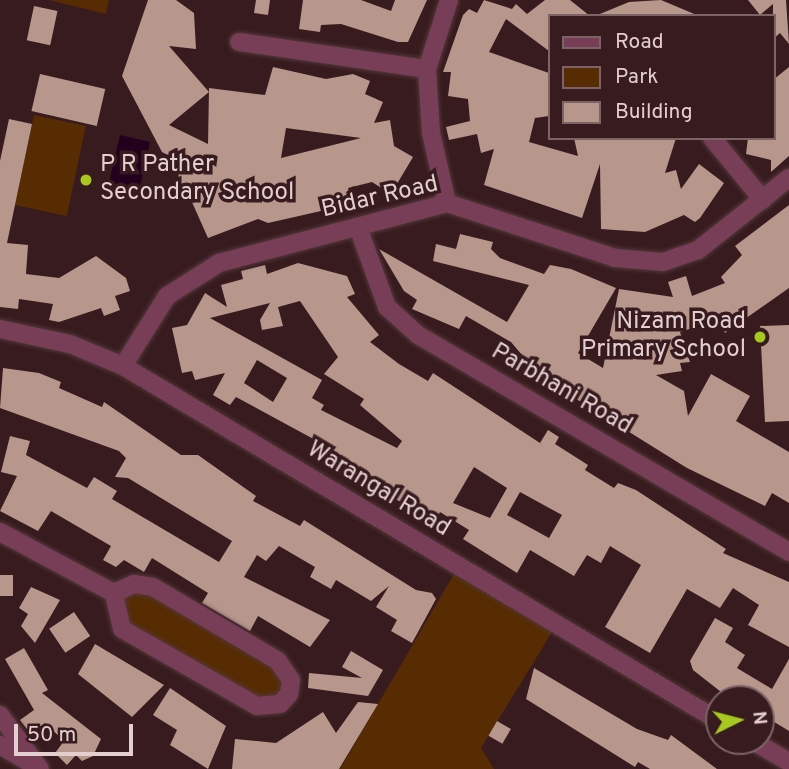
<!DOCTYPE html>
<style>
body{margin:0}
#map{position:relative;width:789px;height:769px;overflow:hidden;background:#371b1e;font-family:Overpass,sans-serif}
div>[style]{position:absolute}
.green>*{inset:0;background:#572c02;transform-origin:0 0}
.water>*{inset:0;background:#22001e;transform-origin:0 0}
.building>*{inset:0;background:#b7968c;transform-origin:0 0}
.roads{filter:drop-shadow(0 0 2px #53383a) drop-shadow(0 0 2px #53383a)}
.minor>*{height:18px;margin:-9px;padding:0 9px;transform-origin:9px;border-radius:9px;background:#783e57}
.dots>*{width:19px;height:19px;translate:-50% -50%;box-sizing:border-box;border:4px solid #371b1e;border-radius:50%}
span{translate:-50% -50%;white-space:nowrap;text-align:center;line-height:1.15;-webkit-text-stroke:7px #371b1e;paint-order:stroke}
.poi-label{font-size:24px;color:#e3cfd0}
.left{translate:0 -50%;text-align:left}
.right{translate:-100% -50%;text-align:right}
.street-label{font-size:24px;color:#e3cfd0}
.legend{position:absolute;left:548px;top:14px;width:228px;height:126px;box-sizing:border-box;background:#371b1e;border:2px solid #7c6365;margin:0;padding:9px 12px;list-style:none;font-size:21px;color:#e3cfd0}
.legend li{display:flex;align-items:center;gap:14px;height:35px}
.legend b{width:35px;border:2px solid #7c6365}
.north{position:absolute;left:705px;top:685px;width:70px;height:70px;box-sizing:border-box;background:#371b1e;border:2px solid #7c6365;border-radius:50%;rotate:84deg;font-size:19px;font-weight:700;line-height:28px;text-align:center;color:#e3cfd0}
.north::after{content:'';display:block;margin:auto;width:24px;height:32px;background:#a6c821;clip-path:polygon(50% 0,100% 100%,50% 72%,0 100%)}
.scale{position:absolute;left:14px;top:724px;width:119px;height:32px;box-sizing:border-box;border:4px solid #e3cfd0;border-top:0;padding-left:9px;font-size:21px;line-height:24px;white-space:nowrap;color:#e3cfd0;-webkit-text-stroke:5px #371b1e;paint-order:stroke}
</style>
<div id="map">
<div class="green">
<div style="clip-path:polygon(49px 0,109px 0,106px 14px)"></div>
<div style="left:34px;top:115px;width:53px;height:92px;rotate:12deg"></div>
<div style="clip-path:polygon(454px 574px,552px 632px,481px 748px,494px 769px,340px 769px)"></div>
<div style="clip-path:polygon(137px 587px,282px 671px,283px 691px,266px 703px,127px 625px,124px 596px)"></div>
</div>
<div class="water">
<div style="left:120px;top:135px;width:31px;height:60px;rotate:13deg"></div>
</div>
<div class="building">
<div style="clip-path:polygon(evenodd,148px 0,176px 0,194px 13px,196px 49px,169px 46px,209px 92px,169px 125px,208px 144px,209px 88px,265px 95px,273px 67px,326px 79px,353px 74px,370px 81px,365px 94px,383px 102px,374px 123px,390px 120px,394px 146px,413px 157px,391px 194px,372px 182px,348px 188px,352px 204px,268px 223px,258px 219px,208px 238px,187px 191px,180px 191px,177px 160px,162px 152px,122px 76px,148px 0,286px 128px,361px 138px,281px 158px,286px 128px)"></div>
<div style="clip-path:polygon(256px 0,270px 0,268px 15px,254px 13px)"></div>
<div style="clip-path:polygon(303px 0,361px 0,391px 11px,395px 0,427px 0,408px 42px,398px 42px,341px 24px,321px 25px,320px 32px,299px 29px)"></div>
<div style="clip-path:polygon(484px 0,512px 9px,516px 4px,527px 14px,545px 0,570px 0,590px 16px,549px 16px,549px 51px,506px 19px,489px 52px,549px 73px,549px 116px,535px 118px,529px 142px,578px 156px,574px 138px,676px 138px,665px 173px,676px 170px,681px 189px,699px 164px,724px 183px,700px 218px,695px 222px,684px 215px,645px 232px,601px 229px,600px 164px,582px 218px,484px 185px,494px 149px,481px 153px,477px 134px,449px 140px,446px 127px,470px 121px,468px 99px,448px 96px,451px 72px,443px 72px,463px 15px,469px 9px,477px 13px)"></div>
<div style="clip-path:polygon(661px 0,699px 16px,595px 16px,629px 2px)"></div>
<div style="clip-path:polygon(748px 0,786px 0,789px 44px,780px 33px,773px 39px,773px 4px,760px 15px)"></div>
<div style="left:34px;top:6px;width:24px;height:35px;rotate:12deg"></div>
<div style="clip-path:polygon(789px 67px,789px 156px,771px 172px,771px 160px,746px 154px,748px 138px,773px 138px,773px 80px)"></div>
<div style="left:40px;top:74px;width:67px;height:38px;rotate:13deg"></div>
<div style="clip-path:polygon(9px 119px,32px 124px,7px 243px,28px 245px,26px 274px,59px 278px,96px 256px,126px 278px,130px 291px,115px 296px,120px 310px,104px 316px,101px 308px,59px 322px,49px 320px,53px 304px,19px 299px,18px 309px,0 307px,0 161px)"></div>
<div style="clip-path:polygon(789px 205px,789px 288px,725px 333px,717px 320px,680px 332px,690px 362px,680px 363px,682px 371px,656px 375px,684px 391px,688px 416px,711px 374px,750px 396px,736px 421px,789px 452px,789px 503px,772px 493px,765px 506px,687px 468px,581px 402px,518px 362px,522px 355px,511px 342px,466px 316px,459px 329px,412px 309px,417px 300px,404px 291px,379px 249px,507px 322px,529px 285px,433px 261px,436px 244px,456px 249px,460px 234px,493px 242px,491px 249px,500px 258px,544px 274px,550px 265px,571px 269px,616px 288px,578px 353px,603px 368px,619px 289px,673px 297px,668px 282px,686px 276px,692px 296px,725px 283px,721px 277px,742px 255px,735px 246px)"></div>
<div style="clip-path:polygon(evenodd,298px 263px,347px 276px,355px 294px,347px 297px,379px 335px,370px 342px,399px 364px,428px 381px,433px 373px,540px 443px,548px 430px,559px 437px,555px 444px,588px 465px,585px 470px,614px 488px,618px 483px,636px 490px,726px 549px,723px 553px,789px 582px,789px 647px,748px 625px,759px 605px,733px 588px,720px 608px,687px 589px,650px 653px,605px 627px,641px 565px,610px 546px,601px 563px,587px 555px,574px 576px,530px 550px,517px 573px,463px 539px,469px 530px,440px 512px,435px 521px,370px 485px,374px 478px,330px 448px,236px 397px,230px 405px,213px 395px,225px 373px,195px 380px,192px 371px,182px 373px,172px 328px,187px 325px,205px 293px,227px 307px,221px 285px,243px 279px,241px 271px,265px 265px,267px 274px,298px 263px,300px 301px,338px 357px,324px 374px,364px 399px,360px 405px,402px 441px,397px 448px,321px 410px,324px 405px,312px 398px,322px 380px,210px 318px,270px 303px,260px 320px,262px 330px,283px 326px,278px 307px,300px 301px,298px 263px,257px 360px,287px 378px,273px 402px,244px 383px,257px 360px,298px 263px,474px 467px,507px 488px,490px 518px,453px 503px,474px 467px,298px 263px,520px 492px,562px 515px,549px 538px,507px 515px,520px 492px)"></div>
<div style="clip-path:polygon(789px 325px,789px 421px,765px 422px,760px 326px)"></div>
<div style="clip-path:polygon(3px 368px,39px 373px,61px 382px,59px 388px,102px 407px,104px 402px,181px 455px,198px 455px,256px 496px,253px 501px,300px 526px,304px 520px,416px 590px,432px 593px,436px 599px,412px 643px,391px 631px,397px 620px,376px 607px,389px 586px,371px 601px,336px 580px,331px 589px,310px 577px,315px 567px,279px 546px,266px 561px,257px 555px,244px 577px,330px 620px,310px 647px,258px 616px,250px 631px,202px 603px,208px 593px,152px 558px,144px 572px,124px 560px,116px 567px,103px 560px,111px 546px,51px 511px,38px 531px,0 511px,17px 476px,1px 472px,10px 436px,30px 441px,26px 455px,87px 488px,94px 477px,117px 491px,112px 499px,219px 562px,232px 541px,128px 478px,115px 477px,126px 458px,119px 451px,0 408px)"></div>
<div style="left:0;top:575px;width:13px;height:21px"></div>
<div style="clip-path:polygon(31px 587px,60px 600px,35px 643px,21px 626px,28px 614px,19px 608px)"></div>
<div style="left:74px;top:612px;width:29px;height:30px;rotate:56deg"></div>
<div style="clip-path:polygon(715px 618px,733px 628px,725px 642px,745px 655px,737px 668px,772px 689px,789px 659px,789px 731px,761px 714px,761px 699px,730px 699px,693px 670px,690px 661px)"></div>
<div style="clip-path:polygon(95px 644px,164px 685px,132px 717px,78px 674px)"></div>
<div style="clip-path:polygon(24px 648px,48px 690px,42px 693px,101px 739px,93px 756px,82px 761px,76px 755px,67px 765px,55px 753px,64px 741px,45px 723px,30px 733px,20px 720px,34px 710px,5px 659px)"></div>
<div style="clip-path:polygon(351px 651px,383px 670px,368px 696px,308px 688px,309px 673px,362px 678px,342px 667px)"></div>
<div style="clip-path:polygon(534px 668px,637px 729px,668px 740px,671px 735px,717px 769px,650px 769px,638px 762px,635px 767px,526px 699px)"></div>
<div style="clip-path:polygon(170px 688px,226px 726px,208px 769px,170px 745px,177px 730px,153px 715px)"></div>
<div style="clip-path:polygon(358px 702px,378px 704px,339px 769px,232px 769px,235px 739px,276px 743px,323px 712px,336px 733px)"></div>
<div style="left:497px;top:721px;width:16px;height:17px;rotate:30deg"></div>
</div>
<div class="roads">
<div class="minor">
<div style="left:239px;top:42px;width:190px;rotate:8.2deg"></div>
<div style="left:712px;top:138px;width:80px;rotate:50.6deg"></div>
<div style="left:447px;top:203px;width:72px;rotate:-102.9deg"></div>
<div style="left:431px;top:133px;width:64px;rotate:-93.6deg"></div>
<div style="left:427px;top:69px;width:72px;rotate:-72.3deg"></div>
<div style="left:358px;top:227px;width:85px;rotate:70.1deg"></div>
<div style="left:387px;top:307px;width:42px;rotate:42.1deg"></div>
<div style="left:418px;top:335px;width:430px;rotate:30.3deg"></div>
<div style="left:0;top:329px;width:72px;rotate:12.1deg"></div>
<div style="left:70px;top:344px;width:57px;rotate:22.5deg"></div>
<div style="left:123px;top:366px;width:694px;rotate:30.78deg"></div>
<div style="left:123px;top:366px;width:83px;rotate:-57.8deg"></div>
<div style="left:167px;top:296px;width:62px;rotate:-32.4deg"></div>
<div style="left:219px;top:263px;width:236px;rotate:-14.7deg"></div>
<div style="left:447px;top:203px;width:177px;rotate:18.1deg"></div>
<div style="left:615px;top:258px;width:48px;rotate:4.8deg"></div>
<div style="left:663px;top:262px;width:37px;rotate:-19deg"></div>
<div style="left:698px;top:250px;width:116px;rotate:-38.4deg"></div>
<div style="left:0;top:532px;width:129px;rotate:28.2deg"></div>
<div style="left:134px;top:584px;width:19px;rotate:9deg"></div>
<div style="left:153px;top:587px;width:145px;rotate:30.6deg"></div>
<div style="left:278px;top:661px;width:23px;rotate:56deg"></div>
<div style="left:291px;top:680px;width:14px;rotate:98deg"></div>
<div style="left:289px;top:694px;width:13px;rotate:132deg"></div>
<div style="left:280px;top:704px;width:23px;rotate:175deg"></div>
<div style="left:257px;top:706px;width:155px;rotate:-150.3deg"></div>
<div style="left:122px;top:629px;width:37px;rotate:-103deg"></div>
<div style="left:114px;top:593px;width:22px;rotate:-24deg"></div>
<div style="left:0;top:715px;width:67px;rotate:53.5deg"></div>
<div style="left:753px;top:741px;width:42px;rotate:30.3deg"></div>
<div style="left:0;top:745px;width:39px;rotate:31deg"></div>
</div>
</div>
<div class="dots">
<div style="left:86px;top:180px;background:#a6c821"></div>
<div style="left:760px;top:337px;background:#a6c821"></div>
</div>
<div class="poi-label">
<span class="left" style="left:100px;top:180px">P R Pather<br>Secondary School</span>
<span class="right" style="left:746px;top:337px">Nizam Road<br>Primary School</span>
</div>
<div class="street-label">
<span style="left:380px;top:198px;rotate:-13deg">Bidar Road</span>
<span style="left:561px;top:390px;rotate:30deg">Parbhani Road</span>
<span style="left:378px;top:490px;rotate:31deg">Warangal Road</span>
</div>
<ul class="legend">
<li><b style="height:9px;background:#783e57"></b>Road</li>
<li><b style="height:19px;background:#572c02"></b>Park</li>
<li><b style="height:19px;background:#b7968c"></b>Building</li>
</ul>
<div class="north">N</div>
<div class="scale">50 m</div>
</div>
